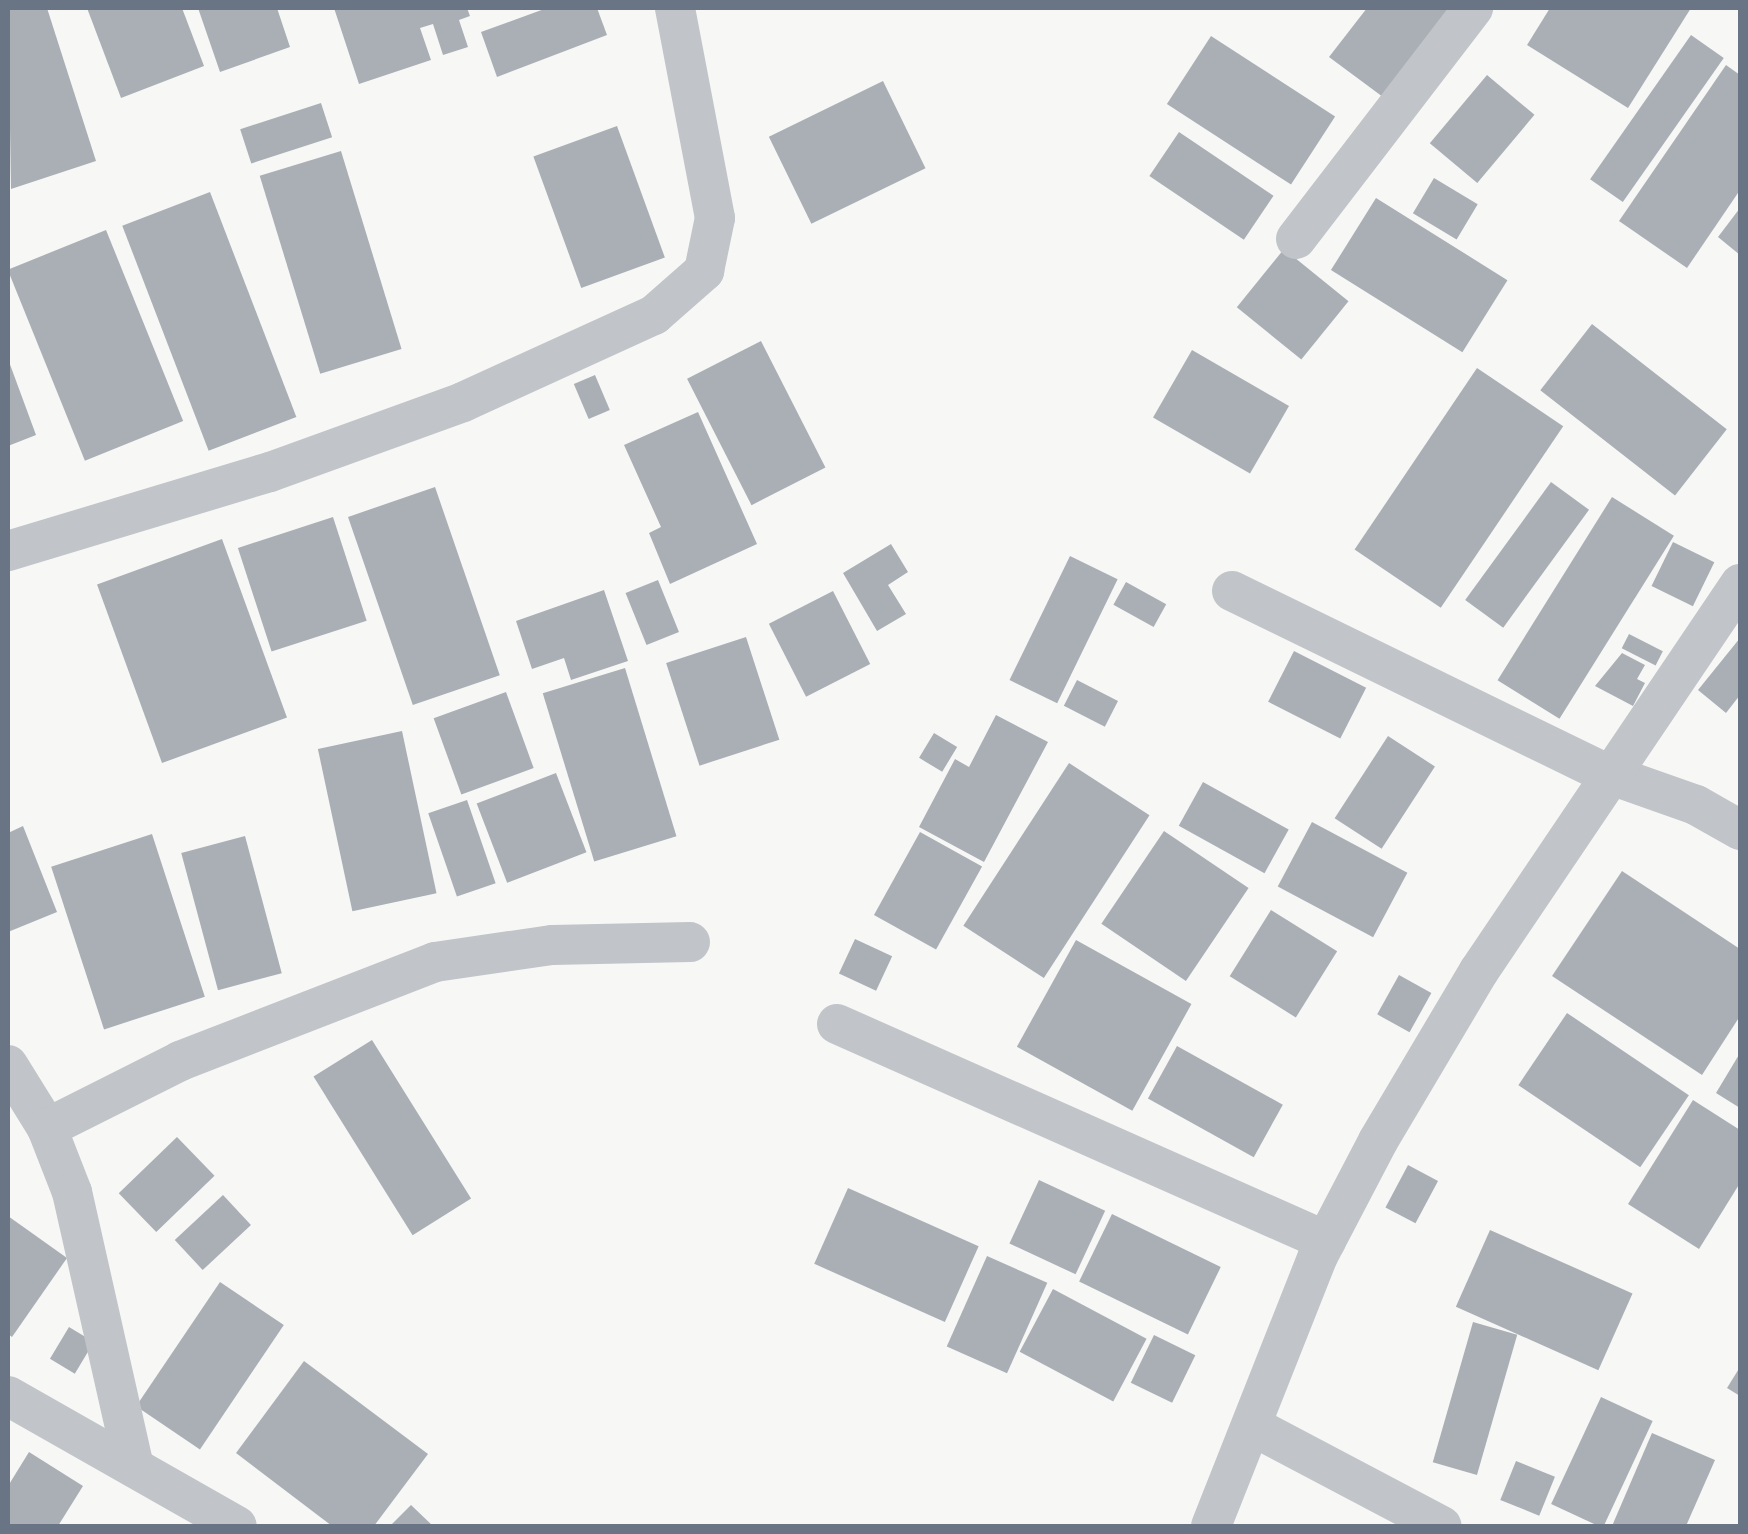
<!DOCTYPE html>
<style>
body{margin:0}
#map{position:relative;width:1748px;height:1534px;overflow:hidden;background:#f7f8f5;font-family:"Roboto Condensed",sans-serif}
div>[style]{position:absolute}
.building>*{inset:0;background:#aaafb6;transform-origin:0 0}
.street>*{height:40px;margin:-20px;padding:0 20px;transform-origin:20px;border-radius:20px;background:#c1c4c8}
span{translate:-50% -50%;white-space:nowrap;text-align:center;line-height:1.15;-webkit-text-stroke:10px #fff;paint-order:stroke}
.frame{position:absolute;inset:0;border:10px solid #697484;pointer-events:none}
</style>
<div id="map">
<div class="building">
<div style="clip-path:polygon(8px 8px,47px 8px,96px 161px,11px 189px)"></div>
<div style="clip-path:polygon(87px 8px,182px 8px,204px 66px,121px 98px)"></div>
<div style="clip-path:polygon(198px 8px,277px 8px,290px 47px,220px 72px)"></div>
<div style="clip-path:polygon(334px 8px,467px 8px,470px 16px,459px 20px,468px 47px,443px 55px,433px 24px,420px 28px,431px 60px,359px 84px)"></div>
<div style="clip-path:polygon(547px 8px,597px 8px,607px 35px,497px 77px,481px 32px)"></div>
<div style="clip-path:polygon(1367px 8px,1459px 8px,1387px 100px,1329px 57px)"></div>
<div style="clip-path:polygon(1550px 8px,1691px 8px,1628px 108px,1527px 45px)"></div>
<div style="left:1691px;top:35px;width:40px;height:176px;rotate:35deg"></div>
<div style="left:1211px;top:36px;width:148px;height:81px;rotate:33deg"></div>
<div style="clip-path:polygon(1726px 65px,1740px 75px,1740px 190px,1687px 268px,1619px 221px)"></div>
<div style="left:1487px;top:75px;width:62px;height:89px;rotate:40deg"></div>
<div style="left:883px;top:81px;width:97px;height:127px;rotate:64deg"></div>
<div style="left:321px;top:103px;width:36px;height:85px;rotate:72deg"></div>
<div style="left:617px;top:126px;width:140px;height:89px;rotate:70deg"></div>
<div style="left:1179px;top:132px;width:114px;height:53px;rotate:34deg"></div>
<div style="left:341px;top:151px;width:207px;height:85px;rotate:73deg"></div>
<div style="left:1434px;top:178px;width:51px;height:41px;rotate:31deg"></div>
<div style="left:210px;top:192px;width:241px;height:94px;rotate:69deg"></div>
<div style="left:1376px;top:198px;width:155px;height:85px;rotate:32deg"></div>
<div style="clip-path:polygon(1740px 208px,1740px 255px,1718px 237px)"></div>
<div style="left:106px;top:230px;width:206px;height:106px;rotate:68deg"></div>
<div style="left:1284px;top:249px;width:83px;height:75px;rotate:39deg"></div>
<div style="left:1592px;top:324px;width:171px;height:84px;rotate:38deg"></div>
<div style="left:761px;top:341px;width:142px;height:83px;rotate:63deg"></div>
<div style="left:1192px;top:350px;width:112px;height:78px;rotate:30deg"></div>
<div style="clip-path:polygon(8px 359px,36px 435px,8px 446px)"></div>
<div style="left:1477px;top:368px;width:104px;height:219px;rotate:34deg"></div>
<div style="left:595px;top:375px;width:38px;height:23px;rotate:67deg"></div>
<div style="clip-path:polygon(698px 412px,757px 544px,670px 584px,649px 533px,661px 527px,624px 445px)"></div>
<div style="left:1551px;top:482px;width:47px;height:146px;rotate:36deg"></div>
<div style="left:435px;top:487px;width:199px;height:92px;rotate:71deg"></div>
<div style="left:1612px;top:497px;width:73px;height:216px;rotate:32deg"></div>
<div style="left:333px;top:517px;width:109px;height:100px;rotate:72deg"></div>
<div style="left:222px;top:539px;width:190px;height:133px;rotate:70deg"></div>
<div style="left:1673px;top:542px;width:46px;height:49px;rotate:26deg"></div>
<div style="clip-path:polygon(891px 544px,908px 572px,888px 585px,906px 614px,877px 631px,843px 573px)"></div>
<div style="left:1070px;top:556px;width:53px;height:138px;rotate:26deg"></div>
<div style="left:658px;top:580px;width:56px;height:35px;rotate:68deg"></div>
<div style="left:1126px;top:582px;width:46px;height:26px;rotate:29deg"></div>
<div style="clip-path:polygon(604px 590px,628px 661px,571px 680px,564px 658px,532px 669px,516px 621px)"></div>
<div style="left:833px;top:591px;width:82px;height:72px;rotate:63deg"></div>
<div style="left:1629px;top:634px;width:38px;height:16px;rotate:27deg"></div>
<div style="left:746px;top:637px;width:108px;height:84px;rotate:72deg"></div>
<div style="clip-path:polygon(1740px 638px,1740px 695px,1726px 713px,1698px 690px)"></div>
<div style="left:1294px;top:651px;width:81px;height:57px;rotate:27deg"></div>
<div style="clip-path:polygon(1622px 653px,1645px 665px,1637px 679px,1645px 683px,1633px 706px,1595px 686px)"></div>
<div style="left:625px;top:668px;width:176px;height:86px;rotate:73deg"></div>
<div style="left:1077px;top:680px;width:46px;height:29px;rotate:27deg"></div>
<div style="left:506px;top:692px;width:81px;height:77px;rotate:70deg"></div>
<div style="clip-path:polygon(996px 715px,1048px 742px,984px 862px,919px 827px,955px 759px,969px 767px)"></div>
<div style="left:402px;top:731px;width:166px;height:86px;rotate:78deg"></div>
<div style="left:934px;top:733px;width:27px;height:29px;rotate:31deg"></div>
<div style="left:1388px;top:736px;width:56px;height:98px;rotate:33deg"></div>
<div style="left:1069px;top:763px;width:96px;height:194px;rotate:33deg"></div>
<div style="left:556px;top:773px;width:85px;height:85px;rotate:69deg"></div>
<div style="left:1203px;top:782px;width:98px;height:50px;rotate:29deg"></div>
<div style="left:467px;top:800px;width:88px;height:41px;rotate:71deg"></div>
<div style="left:1312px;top:822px;width:108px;height:73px;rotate:28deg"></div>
<div style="clip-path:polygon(23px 826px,57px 912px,8px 932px,8px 833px)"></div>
<div style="left:1164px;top:831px;width:102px;height:112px;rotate:34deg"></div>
<div style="left:920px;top:832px;width:71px;height:95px;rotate:29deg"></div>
<div style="left:152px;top:834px;width:171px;height:106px;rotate:72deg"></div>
<div style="left:245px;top:836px;width:142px;height:66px;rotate:75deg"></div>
<div style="clip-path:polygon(1622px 871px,1740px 949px,1740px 1016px,1702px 1075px,1552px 976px)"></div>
<div style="left:1271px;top:910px;width:78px;height:78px;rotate:32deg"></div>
<div style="left:855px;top:939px;width:41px;height:38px;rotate:25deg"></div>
<div style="left:1076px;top:940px;width:132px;height:122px;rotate:29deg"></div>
<div style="left:1399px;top:975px;width:37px;height:45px;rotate:29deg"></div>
<div style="left:1567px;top:1013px;width:147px;height:87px;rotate:34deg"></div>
<div style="left:372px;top:1040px;width:187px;height:69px;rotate:58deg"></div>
<div style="left:1177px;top:1046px;width:121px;height:60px;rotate:29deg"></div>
<div style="clip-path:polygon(1740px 1053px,1740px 1108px,1716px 1093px)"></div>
<div style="clip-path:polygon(1693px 1100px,1740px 1130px,1740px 1183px,1699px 1249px,1628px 1204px)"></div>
<div style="left:177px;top:1137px;width:54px;height:81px;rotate:46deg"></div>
<div style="left:1408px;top:1165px;width:34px;height:48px;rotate:28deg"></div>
<div style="left:1039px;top:1180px;width:73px;height:70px;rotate:25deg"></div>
<div style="left:848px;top:1188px;width:143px;height:83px;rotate:24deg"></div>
<div style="left:223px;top:1195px;width:41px;height:66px;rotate:47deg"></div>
<div style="left:1112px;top:1214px;width:121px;height:75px;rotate:26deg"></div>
<div style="clip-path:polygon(8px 1216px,67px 1258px,12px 1337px,8px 1334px)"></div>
<div style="left:1490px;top:1230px;width:156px;height:84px;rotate:24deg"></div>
<div style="left:987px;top:1256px;width:66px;height:99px;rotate:24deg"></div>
<div style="left:220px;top:1282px;width:77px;height:150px;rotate:34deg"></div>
<div style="left:1053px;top:1289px;width:106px;height:71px;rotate:28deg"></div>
<div style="left:1473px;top:1322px;width:46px;height:146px;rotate:16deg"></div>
<div style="left:69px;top:1327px;width:29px;height:37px;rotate:31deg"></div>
<div style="left:1154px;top:1335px;width:46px;height:53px;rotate:26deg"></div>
<div style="clip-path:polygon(304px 1361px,428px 1454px,374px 1526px,332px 1526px,236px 1453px)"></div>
<div style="clip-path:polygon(1740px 1367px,1740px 1396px,1727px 1388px)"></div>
<div style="left:1601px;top:1397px;width:57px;height:118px;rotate:25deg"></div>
<div style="clip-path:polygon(1652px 1433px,1715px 1460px,1686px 1526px,1612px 1526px)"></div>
<div style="clip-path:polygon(29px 1452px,83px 1486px,58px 1526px,8px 1526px,8px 1486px)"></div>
<div style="left:1516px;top:1461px;width:42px;height:42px;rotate:22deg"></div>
<div style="clip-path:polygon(411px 1505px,433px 1526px,390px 1526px)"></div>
</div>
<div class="street">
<div style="left:1296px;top:239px;width:291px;rotate:-52.5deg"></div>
<div style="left:8px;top:551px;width:274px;rotate:-16.8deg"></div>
<div style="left:270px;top:472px;width:205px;rotate:-19.9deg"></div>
<div style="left:463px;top:402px;width:210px;rotate:-24.5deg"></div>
<div style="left:654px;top:315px;width:67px;rotate:-41.3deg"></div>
<div style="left:704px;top:271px;width:54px;rotate:-78.3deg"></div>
<div style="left:715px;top:218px;width:214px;rotate:-100.8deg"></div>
<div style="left:1232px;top:591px;width:418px;rotate:26deg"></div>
<div style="left:1608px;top:774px;width:93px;rotate:19.4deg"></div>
<div style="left:1696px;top:805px;width:51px;rotate:29.6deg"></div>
<div style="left:837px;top:1024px;width:535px;rotate:23.93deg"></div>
<div style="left:8px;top:1065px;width:74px;rotate:58.2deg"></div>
<div style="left:47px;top:1128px;width:69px;rotate:68.7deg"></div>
<div style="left:72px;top:1192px;width:282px;rotate:77.3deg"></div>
<div style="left:47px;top:1128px;width:149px;rotate:-26.7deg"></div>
<div style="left:180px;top:1061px;width:274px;rotate:-21.2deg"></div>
<div style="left:435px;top:962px;width:118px;rotate:-8.3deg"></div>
<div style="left:552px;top:945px;width:138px;rotate:-1.2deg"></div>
<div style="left:8px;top:1396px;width:263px;rotate:29.6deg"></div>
<div style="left:1254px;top:1427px;width:212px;rotate:27.8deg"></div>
<div style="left:1211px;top:1526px;width:290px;rotate:-68.4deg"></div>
<div style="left:1318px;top:1256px;width:130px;rotate:-62.4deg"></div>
<div style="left:1378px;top:1141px;width:198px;rotate:-59.3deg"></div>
<div style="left:1479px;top:971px;width:467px;rotate:-56deg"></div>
</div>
<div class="frame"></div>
</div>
